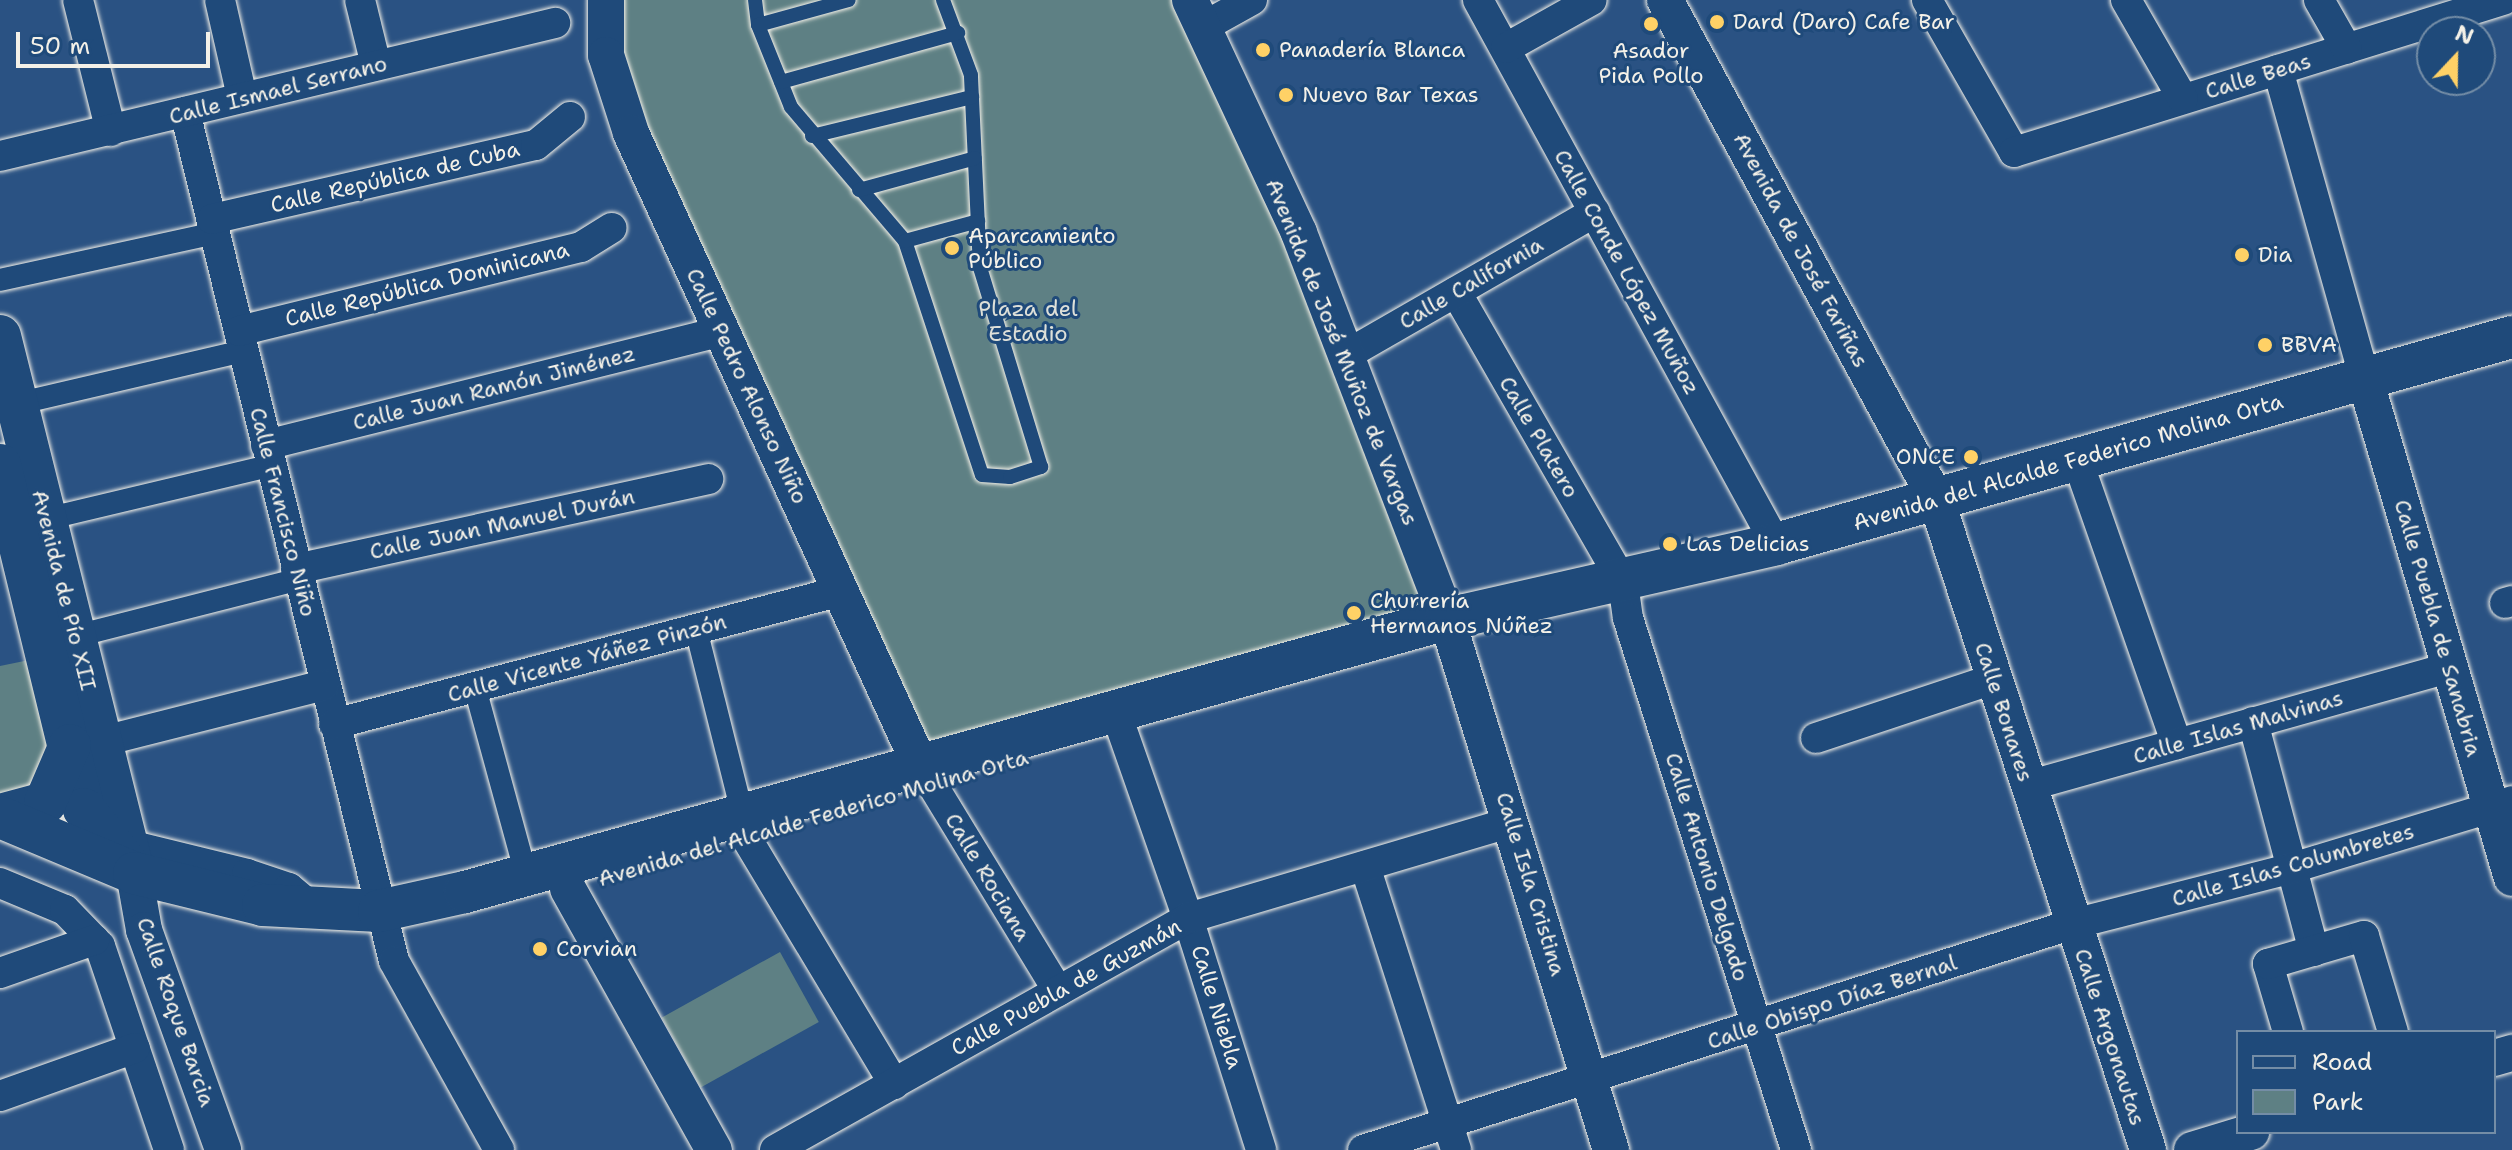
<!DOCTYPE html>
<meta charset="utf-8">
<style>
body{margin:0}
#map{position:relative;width:2512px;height:1150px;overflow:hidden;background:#2a5283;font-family:"Shantell Sans",sans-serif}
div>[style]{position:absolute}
.green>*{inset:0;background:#5e8084;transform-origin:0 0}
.roads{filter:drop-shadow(0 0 2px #f4f1e8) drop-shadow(0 0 2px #f4f1e8)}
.service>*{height:14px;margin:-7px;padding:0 7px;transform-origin:7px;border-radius:7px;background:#1f4a7a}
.pedestrian>*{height:22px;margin:-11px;padding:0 11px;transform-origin:11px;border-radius:11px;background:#1f4a7a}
.minor>*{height:30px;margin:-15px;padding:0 15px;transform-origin:15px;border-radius:15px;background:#1f4a7a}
.tertiary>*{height:36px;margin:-18px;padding:0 18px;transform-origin:18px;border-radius:18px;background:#1f4a7a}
.secondary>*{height:42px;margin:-21px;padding:0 21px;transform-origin:21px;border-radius:21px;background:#1f4a7a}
.dots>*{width:22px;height:22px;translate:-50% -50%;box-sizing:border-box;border:4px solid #1f4a7a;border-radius:50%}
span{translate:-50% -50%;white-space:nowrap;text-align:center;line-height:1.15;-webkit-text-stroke:6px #1f4a7a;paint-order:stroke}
.poi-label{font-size:22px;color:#f4f1e8}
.left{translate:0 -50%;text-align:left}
.right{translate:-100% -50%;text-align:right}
.street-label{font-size:22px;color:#f4f1e8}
.park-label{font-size:22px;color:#dee0d9}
.legend{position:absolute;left:2236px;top:1030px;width:260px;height:104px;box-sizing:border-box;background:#1f4a7a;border:2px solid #748da6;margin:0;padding:10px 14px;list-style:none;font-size:24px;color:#f4f1e8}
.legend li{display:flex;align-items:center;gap:16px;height:40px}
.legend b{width:40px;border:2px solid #748da6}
.north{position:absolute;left:2416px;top:16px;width:80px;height:80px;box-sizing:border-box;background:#1f4a7a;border:2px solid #748da6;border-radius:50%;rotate:22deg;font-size:22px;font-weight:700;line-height:32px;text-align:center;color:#f4f1e8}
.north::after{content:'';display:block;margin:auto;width:28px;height:36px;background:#ffd166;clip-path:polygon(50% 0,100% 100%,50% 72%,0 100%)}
.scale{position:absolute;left:16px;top:32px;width:194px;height:36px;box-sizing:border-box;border:4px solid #f4f1e8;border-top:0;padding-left:10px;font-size:24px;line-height:28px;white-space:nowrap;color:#f4f1e8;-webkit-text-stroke:6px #1f4a7a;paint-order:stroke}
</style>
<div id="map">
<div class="green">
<div style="clip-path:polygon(606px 0,1190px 0,1447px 619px,919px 763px,631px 133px)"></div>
<div style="clip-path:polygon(34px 659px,57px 741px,42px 785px,0 797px,0 666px)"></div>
<div style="left:780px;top:952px;width:80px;height:135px;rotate:61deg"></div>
</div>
<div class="roads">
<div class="service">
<div style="left:755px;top:0;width:25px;rotate:83deg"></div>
<div style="left:758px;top:25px;width:88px;rotate:68.1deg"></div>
<div style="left:791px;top:107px;width:176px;rotate:49.6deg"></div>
<div style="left:905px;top:241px;width:246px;rotate:71.8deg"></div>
<div style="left:982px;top:475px;width:28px;rotate:4deg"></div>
<div style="left:1010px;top:477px;width:33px;rotate:-18deg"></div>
<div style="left:1041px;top:467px;width:208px;rotate:-107deg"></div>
<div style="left:980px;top:268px;width:193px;rotate:-92.7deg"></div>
<div style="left:971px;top:75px;width:80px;rotate:-110.5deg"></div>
<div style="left:758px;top:25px;width:94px;rotate:-15.4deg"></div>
<div style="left:781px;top:82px;width:184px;rotate:-15.5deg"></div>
<div style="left:812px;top:136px;width:165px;rotate:-13.7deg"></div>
<div style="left:859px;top:190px;width:120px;rotate:-15.4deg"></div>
<div style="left:905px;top:241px;width:76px;rotate:-15.3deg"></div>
</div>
<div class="pedestrian">
<div style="left:0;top:280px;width:220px;rotate:-12.3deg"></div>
<div style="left:33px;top:400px;width:217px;rotate:-13.1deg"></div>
<div style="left:46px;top:519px;width:232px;rotate:-13.4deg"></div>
<div style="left:696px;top:629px;width:189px;rotate:75.9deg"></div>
<div style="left:76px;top:636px;width:230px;rotate:-14.3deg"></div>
<div style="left:475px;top:688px;width:193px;rotate:74.7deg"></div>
</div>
<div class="minor">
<div style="left:78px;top:0;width:135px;rotate:75.9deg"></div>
<div style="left:220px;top:0;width:99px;rotate:77.2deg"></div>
<div style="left:360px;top:0;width:67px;rotate:76.2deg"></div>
<div style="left:1478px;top:0;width:620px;rotate:61.29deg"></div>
<div style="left:1927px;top:0;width:175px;rotate:60.2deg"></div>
<div style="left:2014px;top:152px;width:512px;rotate:-17.27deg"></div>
<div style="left:2126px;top:0;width:114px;rotate:60.1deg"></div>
<div style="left:2319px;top:0;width:56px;rotate:60.3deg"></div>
<div style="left:1203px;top:27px;width:56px;rotate:-28.9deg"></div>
<div style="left:1506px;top:48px;width:98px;rotate:-29.2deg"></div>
<div style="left:2278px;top:70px;width:321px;rotate:74.3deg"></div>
<div style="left:185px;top:112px;width:874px;rotate:76.17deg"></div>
<div style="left:394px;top:961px;width:216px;rotate:60.9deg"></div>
<div style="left:0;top:156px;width:571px;rotate:-13.48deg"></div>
<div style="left:212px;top:219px;width:332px;rotate:-12.9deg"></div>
<div style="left:536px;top:145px;width:44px;rotate:-39.5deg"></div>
<div style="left:1456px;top:292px;width:336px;rotate:60.1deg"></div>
<div style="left:1623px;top:583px;width:35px;rotate:82deg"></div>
<div style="left:1628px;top:618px;width:558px;rotate:72.47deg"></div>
<div style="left:239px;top:331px;width:352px;rotate:-13.8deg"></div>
<div style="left:581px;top:247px;width:36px;rotate:-32deg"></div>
<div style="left:1346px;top:355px;width:287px;rotate:-29.9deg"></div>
<div style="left:266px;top:445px;width:470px;rotate:-14deg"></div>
<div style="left:2077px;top:459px;width:302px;rotate:70.7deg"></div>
<div style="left:296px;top:569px;width:422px;rotate:-12.3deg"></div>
<div style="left:2505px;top:603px;width:7px;rotate:-16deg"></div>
<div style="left:2253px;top:722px;width:237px;rotate:75.1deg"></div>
<div style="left:334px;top:724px;width:524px;rotate:-14.7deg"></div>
<div style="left:1122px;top:730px;width:199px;rotate:70.7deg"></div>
<div style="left:1188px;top:918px;width:243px;rotate:72.5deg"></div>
<div style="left:1816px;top:738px;width:187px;rotate:-18.4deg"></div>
<div style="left:103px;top:741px;width:228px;rotate:-14.2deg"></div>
<div style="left:919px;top:763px;width:267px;rotate:58.6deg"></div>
<div style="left:2028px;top:786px;width:437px;rotate:-15.7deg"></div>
<div style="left:747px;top:839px;width:286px;rotate:59deg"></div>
<div style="left:109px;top:840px;width:142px;rotate:13.8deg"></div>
<div style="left:247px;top:874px;width:44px;rotate:18.4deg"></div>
<div style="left:289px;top:888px;width:30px;rotate:40deg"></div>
<div style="left:1365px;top:866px;width:298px;rotate:72.2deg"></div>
<div style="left:0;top:883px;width:70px;rotate:22.6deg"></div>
<div style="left:65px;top:910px;width:50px;rotate:45.8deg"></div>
<div style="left:100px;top:946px;width:215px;rotate:71.3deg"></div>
<div style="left:0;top:973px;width:100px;rotate:-19.3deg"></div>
<div style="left:2288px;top:1032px;width:71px;rotate:-106.4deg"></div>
<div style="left:2268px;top:964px;width:100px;rotate:-16.3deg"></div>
<div style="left:2364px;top:936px;width:100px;rotate:73.2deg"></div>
<div style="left:0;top:1096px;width:143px;rotate:-19.6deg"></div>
<div style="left:775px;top:1150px;width:474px;rotate:-29.3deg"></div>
<div style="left:1188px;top:918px;width:338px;rotate:-16.5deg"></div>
<div style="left:1363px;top:1150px;width:745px;rotate:-17.66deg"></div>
<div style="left:2073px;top:924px;width:226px;rotate:-14.3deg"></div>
<div style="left:2292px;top:868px;width:230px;rotate:-16.9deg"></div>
</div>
<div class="tertiary">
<div style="left:606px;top:0;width:55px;rotate:90deg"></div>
<div style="left:606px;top:55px;width:82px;rotate:72.2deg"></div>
<div style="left:631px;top:133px;width:693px;rotate:65.43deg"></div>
<div style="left:1190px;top:0;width:257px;rotate:64.9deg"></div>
<div style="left:1299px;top:233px;width:413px;rotate:69deg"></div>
<div style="left:1447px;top:619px;width:556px;rotate:72.84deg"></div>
<div style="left:1665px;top:0;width:568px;rotate:61.49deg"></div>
<div style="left:1936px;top:499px;width:685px;rotate:71.96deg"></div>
<div style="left:2365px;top:379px;width:520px;rotate:73.59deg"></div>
<div style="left:134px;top:873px;width:58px;rotate:80deg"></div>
<div style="left:144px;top:930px;width:234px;rotate:70.2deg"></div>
<div style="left:568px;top:889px;width:299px;rotate:60.8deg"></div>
<div style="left:2494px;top:1058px;width:19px;rotate:-16deg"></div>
<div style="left:2192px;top:1150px;width:62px;rotate:-17deg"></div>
</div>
<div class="secondary">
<div style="left:0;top:336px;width:553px;rotate:75.99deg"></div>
<div style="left:0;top:465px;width:354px;rotate:76.3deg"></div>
<div style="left:84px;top:809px;width:73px;rotate:51.7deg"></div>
<div style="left:0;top:815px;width:47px;rotate:-14.9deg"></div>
<div style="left:45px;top:803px;width:63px;rotate:-66.7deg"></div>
<div style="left:0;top:817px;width:145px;rotate:22.7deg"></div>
<div style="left:134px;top:873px;width:133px;rotate:13.9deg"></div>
<div style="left:263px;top:905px;width:116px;rotate:3deg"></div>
<div style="left:379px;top:911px;width:88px;rotate:-12.5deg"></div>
<div style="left:465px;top:892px;width:1019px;rotate:-15.54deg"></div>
<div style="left:1447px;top:619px;width:337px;rotate:-12.8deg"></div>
<div style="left:1776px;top:544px;width:765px;rotate:-15.71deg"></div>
</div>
</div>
<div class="dots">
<div style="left:1717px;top:22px;background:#ffd166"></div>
<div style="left:1651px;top:24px;background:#ffd166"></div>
<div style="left:1263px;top:50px;background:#ffd166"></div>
<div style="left:1286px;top:95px;background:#ffd166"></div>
<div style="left:952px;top:248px;background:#ffd166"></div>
<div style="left:2242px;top:255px;background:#ffd166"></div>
<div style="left:2265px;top:345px;background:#ffd166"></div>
<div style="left:1971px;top:457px;background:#ffd166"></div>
<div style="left:1670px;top:544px;background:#ffd166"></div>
<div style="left:1354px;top:613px;background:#ffd166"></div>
<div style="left:540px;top:949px;background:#ffd166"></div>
</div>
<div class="poi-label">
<span class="left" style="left:1733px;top:22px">Dard (Daro) Cafe Bar</span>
<span class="left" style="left:1279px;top:50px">Panadería Blanca</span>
<span style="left:1651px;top:63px">Asador<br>Pida Pollo</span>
<span class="left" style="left:1302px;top:95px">Nuevo Bar Texas</span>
<span class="left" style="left:968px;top:248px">Aparcamiento<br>Público</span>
<span class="left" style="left:2258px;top:255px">Dia</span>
<span class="left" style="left:2281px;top:345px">BBVA</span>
<span class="right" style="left:1955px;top:457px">ONCE</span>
<span class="left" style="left:1686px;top:544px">Las Delicias</span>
<span class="left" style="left:1370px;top:613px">Churrería<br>Hermanos Núñez</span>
<span class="left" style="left:556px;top:949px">Corvian</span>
</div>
<div class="street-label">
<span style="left:2258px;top:76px;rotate:-17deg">Calle Beas</span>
<span style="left:278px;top:90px;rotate:-14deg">Calle Ismael Serrano</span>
<span style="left:395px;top:177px;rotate:-13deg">Calle República de Cuba</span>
<span style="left:1801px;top:250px;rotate:62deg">Avenida de José Fariñas</span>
<span style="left:1627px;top:272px;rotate:61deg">Calle Conde López Muñoz</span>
<span style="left:1471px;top:283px;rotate:-30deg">Calle California</span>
<span style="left:427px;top:284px;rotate:-14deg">Calle República Dominicana</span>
<span style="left:1342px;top:352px;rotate:68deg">Avenida de José Muñoz de Vargas</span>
<span style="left:747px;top:386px;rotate:65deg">Calle Pedro Alonso Niño</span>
<span style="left:494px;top:388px;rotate:-14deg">Calle Juan Ramón Jiménez</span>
<span style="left:1539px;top:437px;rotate:60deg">Calle Platero</span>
<span style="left:2068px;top:462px;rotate:-16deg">Avenida del Alcalde Federico Molina Orta</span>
<span style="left:283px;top:512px;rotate:76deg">Calle Francisco Niño</span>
<span style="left:502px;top:524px;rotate:-12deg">Calle Juan Manuel Durán</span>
<span style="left:64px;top:590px;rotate:76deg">Avenida de Pío XII</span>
<span style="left:2438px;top:628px;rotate:74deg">Calle Puebla de Sanabria</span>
<span style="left:587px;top:658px;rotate:-15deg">Calle Vicente Yáñez Pinzón</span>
<span style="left:2004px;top:712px;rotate:72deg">Calle Bonares</span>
<span style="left:2238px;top:727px;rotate:-16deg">Calle Islas Malvinas</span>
<span style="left:813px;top:818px;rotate:-16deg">Avenida del Alcalde Federico Molina Orta</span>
<span style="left:2293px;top:865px;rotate:-16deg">Calle Islas Columbretes</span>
<span style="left:1707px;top:867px;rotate:73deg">Calle Antonio Delgado</span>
<span style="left:988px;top:877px;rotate:59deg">Calle Rociana</span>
<span style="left:1531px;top:884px;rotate:73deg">Calle Isla Cristina</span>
<span style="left:1066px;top:987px;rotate:-29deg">Calle Puebla de Guzmán</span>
<span style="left:1832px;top:1002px;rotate:-18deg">Calle Obispo Díaz Bernal</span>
<span style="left:1217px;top:1007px;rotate:73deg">Calle Niebla</span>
<span style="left:176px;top:1012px;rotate:71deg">Calle Roque Barcia</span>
<span style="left:2110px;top:1037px;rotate:72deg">Calle Argonautas</span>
</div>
<div class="park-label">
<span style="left:1028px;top:321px">Plaza del<br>Estadio</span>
</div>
<ul class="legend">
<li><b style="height:10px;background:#1f4a7a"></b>Road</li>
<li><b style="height:22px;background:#5e8084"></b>Park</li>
</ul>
<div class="north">N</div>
<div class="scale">50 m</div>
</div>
